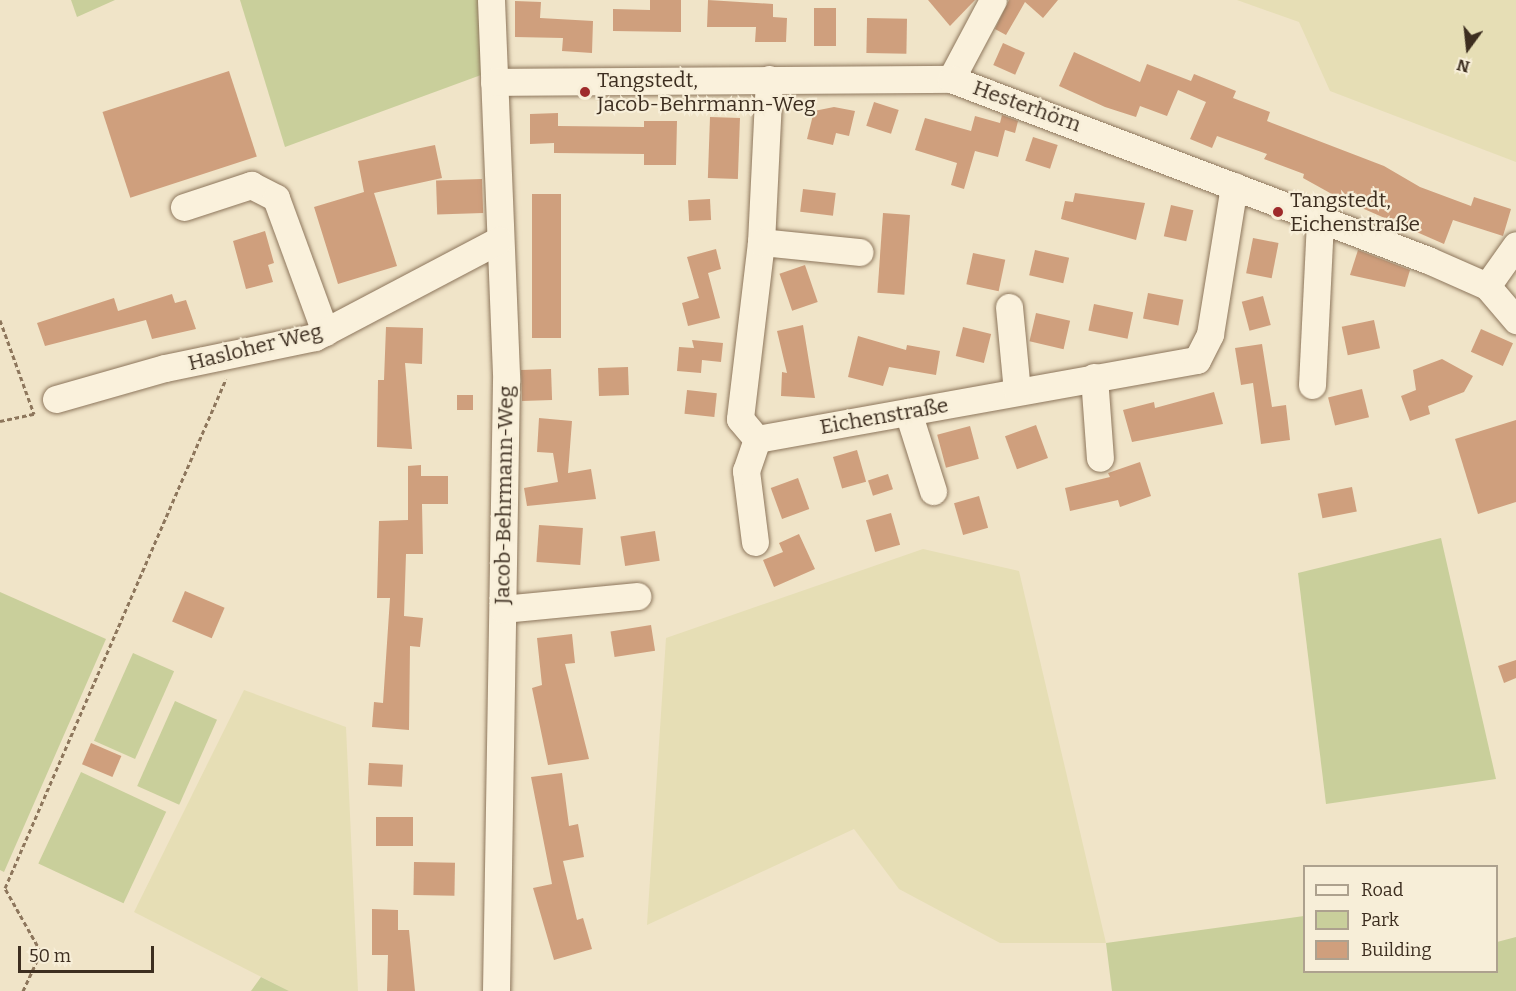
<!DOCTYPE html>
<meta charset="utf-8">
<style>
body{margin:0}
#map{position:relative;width:1516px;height:991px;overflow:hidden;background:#f0e4c8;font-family:Bitter,serif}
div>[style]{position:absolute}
.farmland>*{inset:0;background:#e6deb5}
.green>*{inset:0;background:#c9cf9b;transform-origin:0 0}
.building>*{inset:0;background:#cf9f7d;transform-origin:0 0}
.path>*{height:3px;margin-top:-1.5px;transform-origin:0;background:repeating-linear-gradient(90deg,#8d765c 0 4.5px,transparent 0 7.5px)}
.roads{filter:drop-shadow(0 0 2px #8d765c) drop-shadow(0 0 2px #8d765c)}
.minor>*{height:27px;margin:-13.5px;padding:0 13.5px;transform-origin:13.5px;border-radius:13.5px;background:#faf1dc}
.dots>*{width:16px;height:16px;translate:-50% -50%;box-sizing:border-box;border:3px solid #f7eed8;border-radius:50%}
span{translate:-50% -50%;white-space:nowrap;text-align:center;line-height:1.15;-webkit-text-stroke:4.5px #f7eed8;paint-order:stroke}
.poi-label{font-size:21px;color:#3d2e20}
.left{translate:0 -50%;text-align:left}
.street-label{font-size:21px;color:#3d2e20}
.legend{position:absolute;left:1303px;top:865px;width:195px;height:108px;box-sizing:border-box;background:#f7eed8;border:2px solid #ada18e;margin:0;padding:8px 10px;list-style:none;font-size:18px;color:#3d2e20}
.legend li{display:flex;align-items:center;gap:12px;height:30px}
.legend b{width:30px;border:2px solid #ada18e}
.north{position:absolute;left:1438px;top:18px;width:60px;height:60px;-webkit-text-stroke:4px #f7eed8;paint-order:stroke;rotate:195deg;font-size:16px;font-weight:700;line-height:24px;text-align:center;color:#3d2e20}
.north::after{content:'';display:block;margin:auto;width:21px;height:27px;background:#3d2e20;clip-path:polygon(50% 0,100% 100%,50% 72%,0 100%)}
.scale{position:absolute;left:18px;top:946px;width:136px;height:27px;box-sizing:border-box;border:3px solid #3d2e20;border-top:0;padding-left:8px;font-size:18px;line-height:21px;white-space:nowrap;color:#3d2e20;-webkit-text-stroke:4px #f7eed8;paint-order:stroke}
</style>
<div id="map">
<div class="farmland">
<div style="clip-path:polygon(1237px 0,1516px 0,1516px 162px,1330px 91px,1299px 22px)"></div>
<div style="clip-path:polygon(923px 549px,1019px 571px,1106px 943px,1000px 943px,899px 889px,854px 829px,647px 925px,666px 638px)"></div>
<div style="clip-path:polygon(244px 690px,346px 727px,358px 991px,289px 991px,134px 912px)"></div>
</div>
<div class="green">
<div style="clip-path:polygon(71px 0,115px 0,77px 17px)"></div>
<div style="clip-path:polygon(240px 0,478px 0,481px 75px,285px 147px)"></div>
<div style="clip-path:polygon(1441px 538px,1496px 779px,1326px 804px,1298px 573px)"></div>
<div style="clip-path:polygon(0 592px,106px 639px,4px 872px,0 870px)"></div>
<div style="left:133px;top:653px;width:45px;height:96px;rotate:24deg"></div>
<div style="left:175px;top:701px;width:46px;height:93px;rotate:24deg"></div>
<div style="left:81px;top:772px;width:94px;height:101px;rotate:25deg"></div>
<div style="clip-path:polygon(1304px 916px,1304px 972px,1496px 972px,1497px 942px,1516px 937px,1516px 991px,1112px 991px,1106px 943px)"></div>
<div style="clip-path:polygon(261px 977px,289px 991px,251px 991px)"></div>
</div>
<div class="building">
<div style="clip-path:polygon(650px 0,681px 0,681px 32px,613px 31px,613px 9px,650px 10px)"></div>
<div style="clip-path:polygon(708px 0,773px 4px,773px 17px,787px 18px,786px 42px,755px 42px,756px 27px,707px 27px)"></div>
<div style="clip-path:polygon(928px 0,975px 0,950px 26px)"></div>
<div style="clip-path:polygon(1009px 0,1058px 0,1043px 18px,1025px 2px,1006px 35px,995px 29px)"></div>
<div style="clip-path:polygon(515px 1px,541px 2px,540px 18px,593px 21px,592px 53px,562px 51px,563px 38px,515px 37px)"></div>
<div style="left:814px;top:8px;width:22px;height:38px"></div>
<div style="left:867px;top:18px;width:40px;height:35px;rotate:1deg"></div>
<div style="left:1003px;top:43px;width:24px;height:24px;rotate:24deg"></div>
<div style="clip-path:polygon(1074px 52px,1140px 82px,1147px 64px,1191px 81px,1194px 74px,1236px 91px,1233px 98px,1270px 112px,1267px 121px,1384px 166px,1420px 187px,1471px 206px,1474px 197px,1511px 209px,1503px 236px,1453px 220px,1444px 244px,1339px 198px,1303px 178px,1304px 174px,1264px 159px,1267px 154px,1217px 136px,1212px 148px,1190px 139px,1206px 102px,1178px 90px,1167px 116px,1140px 106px,1136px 117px,1105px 107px,1059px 86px)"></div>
<div style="left:229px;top:71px;width:90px;height:133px;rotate:72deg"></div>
<div style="left:874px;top:102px;width:26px;height:25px;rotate:18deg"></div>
<div style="clip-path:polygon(834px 107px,855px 111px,849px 136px,836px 133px,833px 145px,807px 139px,814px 111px)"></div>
<div style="clip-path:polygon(558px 113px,558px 126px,644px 127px,644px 121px,677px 121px,676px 165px,644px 165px,644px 154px,554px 153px,554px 143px,530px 144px,530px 114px)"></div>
<div style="clip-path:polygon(1002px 115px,1018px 121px,1015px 133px,1005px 130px,998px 157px,975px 151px,964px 189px,951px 185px,957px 163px,915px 150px,925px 118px,971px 131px,975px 116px,1000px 123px)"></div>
<div style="left:710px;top:117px;width:30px;height:61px;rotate:2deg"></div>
<div style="left:1033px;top:137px;width:26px;height:25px;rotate:18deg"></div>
<div style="clip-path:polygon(435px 145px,442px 178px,374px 193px,397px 266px,338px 284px,314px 207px,364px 192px,358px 161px)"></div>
<div style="left:482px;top:179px;width:34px;height:46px;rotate:88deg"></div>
<div style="left:803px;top:189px;width:33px;height:23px;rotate:7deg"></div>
<div style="clip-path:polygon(1075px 193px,1145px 203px,1136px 240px,1061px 219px,1065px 201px,1073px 202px)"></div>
<div style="left:532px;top:194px;width:29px;height:144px"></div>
<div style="left:710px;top:199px;width:21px;height:22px;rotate:87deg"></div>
<div style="left:1171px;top:205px;width:23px;height:32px;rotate:13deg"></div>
<div style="left:883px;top:213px;width:27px;height:80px;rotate:4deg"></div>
<div style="clip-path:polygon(265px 231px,274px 263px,268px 265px,273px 282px,246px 289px,233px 241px)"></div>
<div style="left:1253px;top:238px;width:26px;height:36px;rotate:11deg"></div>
<div style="clip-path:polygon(716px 249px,721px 269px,708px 273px,720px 318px,688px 326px,682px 303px,699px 298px,687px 257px)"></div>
<div style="left:1035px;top:250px;width:35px;height:26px;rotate:13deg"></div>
<div style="clip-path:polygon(1358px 250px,1410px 270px,1405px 287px,1350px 275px)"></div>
<div style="left:973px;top:253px;width:33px;height:32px;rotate:12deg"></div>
<div style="left:805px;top:265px;width:39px;height:27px;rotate:71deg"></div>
<div style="left:1148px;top:293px;width:36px;height:26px;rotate:11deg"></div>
<div style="clip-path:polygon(172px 294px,175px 303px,186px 300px,196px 329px,152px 339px,146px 320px,45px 346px,37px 323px,114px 298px,118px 311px)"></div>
<div style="left:1263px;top:296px;width:30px;height:22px;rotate:75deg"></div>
<div style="left:1094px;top:304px;width:40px;height:27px;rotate:12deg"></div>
<div style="left:1036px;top:313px;width:35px;height:29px;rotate:13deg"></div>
<div style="left:1374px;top:320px;width:29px;height:33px;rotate:78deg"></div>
<div style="clip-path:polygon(803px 325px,815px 398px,781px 396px,782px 372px,787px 373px,777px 331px)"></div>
<div style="clip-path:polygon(386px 327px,423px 328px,422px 364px,405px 363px,412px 449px,377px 447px,378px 380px,384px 380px)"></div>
<div style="left:963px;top:327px;width:29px;height:30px;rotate:14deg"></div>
<div style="left:1481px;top:329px;width:35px;height:25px;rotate:24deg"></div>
<div style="clip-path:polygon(858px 336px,906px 350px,907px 345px,940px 351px,936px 375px,889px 367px,883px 386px,848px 377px)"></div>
<div style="clip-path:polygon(692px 340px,723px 343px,721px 362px,702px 360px,701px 373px,677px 371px,679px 347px,694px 348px)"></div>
<div style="clip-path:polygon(1262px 344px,1272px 407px,1286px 405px,1290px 440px,1261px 444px,1253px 383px,1241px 385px,1235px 348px)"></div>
<div style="clip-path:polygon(1442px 359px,1473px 376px,1464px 392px,1428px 406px,1430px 414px,1410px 421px,1401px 396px,1416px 390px,1413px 370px)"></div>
<div style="left:628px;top:367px;width:28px;height:30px;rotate:88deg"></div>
<div style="left:551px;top:369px;width:31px;height:30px;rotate:88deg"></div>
<div style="left:1362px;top:389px;width:29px;height:35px;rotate:76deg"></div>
<div style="left:687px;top:390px;width:30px;height:24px;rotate:6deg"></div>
<div style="clip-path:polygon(1214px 392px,1223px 424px,1132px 442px,1123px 410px,1154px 402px,1155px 408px)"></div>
<div style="left:457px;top:395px;width:16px;height:15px"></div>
<div style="clip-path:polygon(539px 418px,572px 421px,568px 473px,591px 469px,596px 499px,527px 506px,524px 488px,558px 482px,553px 453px,537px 452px)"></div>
<div style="clip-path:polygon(1516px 420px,1516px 502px,1478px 514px,1455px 439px)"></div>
<div style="left:1036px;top:425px;width:35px;height:33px;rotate:70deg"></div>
<div style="left:970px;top:426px;width:34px;height:34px;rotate:75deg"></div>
<div style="left:857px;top:450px;width:33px;height:25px;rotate:74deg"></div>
<div style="clip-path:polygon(1140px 462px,1151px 496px,1120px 507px,1118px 500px,1070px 511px,1065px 488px,1110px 477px,1108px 473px)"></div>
<div style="clip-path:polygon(421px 465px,421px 476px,448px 476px,448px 504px,422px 504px,423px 554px,406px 554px,404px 616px,423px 618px,420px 647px,410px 646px,409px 730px,372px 727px,374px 702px,383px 703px,390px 598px,377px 598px,379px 521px,408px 520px,408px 466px)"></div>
<div style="left:888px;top:474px;width:16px;height:21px;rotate:72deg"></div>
<div style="left:798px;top:478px;width:33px;height:29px;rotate:70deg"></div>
<div style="left:1352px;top:487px;width:25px;height:35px;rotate:79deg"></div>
<div style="left:979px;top:496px;width:33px;height:26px;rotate:74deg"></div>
<div style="left:891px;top:513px;width:33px;height:26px;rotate:74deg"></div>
<div style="left:539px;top:525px;width:44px;height:37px;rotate:4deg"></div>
<div style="left:655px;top:531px;width:30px;height:35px;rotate:81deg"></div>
<div style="clip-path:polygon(799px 534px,815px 569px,774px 587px,763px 560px,783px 552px,779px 543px)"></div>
<div style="left:185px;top:591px;width:43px;height:33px;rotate:23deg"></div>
<div style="left:651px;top:625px;width:26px;height:41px;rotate:81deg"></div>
<div style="clip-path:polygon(572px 634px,575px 663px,565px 664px,589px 759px,548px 765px,532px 688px,542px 685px,537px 638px)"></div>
<div style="clip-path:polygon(1516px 660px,1516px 678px,1504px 683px,1498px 666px)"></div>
<div style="left:91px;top:743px;width:33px;height:23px;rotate:23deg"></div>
<div style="left:369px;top:763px;width:34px;height:22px;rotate:3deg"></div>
<div style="clip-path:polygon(562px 773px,569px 826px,578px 824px,584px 857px,563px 861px,577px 920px,583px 918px,592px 949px,554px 960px,533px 888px,552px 884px,531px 777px)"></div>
<div style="left:376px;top:817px;width:37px;height:29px"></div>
<div style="left:414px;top:862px;width:41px;height:33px;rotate:1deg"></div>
<div style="clip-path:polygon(372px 909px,398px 910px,398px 930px,409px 930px,415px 991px,387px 991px,388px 955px,372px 955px)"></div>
</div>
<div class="path">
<div style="left:0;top:320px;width:100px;rotate:70.1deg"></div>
<div style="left:0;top:421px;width:35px;rotate:-12deg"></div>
<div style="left:23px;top:991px;width:43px;rotate:-65.2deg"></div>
<div style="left:41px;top:952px;width:73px;rotate:-119.4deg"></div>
<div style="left:5px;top:888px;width:555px;rotate:-66.53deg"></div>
</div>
<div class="roads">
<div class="minor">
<div style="left:491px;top:0;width:381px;rotate:87.7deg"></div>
<div style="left:506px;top:381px;width:610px;rotate:90.94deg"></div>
<div style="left:769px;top:79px;width:163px;rotate:92.8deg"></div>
<div style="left:761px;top:242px;width:178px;rotate:96.8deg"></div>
<div style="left:740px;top:419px;width:26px;rotate:50deg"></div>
<div style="left:757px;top:439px;width:447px;rotate:-10.2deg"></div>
<div style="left:1197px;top:360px;width:29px;rotate:-63deg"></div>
<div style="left:1210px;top:334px;width:150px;rotate:-80.8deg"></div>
<div style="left:951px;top:79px;width:89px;rotate:-62deg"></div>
<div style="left:494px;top:82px;width:457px;rotate:-0.4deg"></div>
<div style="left:951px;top:79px;width:510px;rotate:20.78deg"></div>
<div style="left:1428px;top:260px;width:64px;rotate:23.8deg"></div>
<div style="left:1487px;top:286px;width:45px;rotate:49.5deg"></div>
<div style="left:184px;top:207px;width:71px;rotate:-18.2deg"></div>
<div style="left:251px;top:185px;width:28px;rotate:27deg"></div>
<div style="left:276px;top:198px;width:143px;rotate:69.9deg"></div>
<div style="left:761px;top:242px;width:99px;rotate:5.8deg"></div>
<div style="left:1487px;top:286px;width:50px;rotate:-54.7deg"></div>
<div style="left:1009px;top:307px;width:84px;rotate:84.6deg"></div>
<div style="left:1094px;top:377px;width:81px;rotate:85.8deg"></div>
<div style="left:1312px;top:385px;width:166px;rotate:-87.2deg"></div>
<div style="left:56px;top:399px;width:113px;rotate:-15.9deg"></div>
<div style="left:165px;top:368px;width:153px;rotate:-11.7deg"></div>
<div style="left:315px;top:337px;width:208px;rotate:-27.8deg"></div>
<div style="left:908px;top:412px;width:83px;rotate:72.4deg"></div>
<div style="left:755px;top:542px;width:72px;rotate:-97.2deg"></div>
<div style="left:746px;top:471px;width:34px;rotate:-71deg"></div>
<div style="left:503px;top:609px;width:135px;rotate:-5.5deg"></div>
</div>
</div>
<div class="dots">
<div style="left:585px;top:92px;background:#9e2a2b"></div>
<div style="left:1278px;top:212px;background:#9e2a2b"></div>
</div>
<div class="poi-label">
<span class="left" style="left:597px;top:92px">Tangstedt,<br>Jacob-Behrmann-Weg</span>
<span class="left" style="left:1290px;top:212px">Tangstedt,<br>Eichenstraße</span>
</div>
<div class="street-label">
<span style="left:1027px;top:106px;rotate:20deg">Hesterhörn</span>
<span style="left:255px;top:347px;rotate:-14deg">Hasloher Weg</span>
<span style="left:884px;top:416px;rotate:-10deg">Eichenstraße</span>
<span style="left:504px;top:495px;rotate:-89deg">Jacob-Behrmann-Weg</span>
</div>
<ul class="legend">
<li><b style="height:8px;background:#faf1dc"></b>Road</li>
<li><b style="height:16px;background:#c9cf9b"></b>Park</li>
<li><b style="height:16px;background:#cf9f7d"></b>Building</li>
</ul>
<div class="north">N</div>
<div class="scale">50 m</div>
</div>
